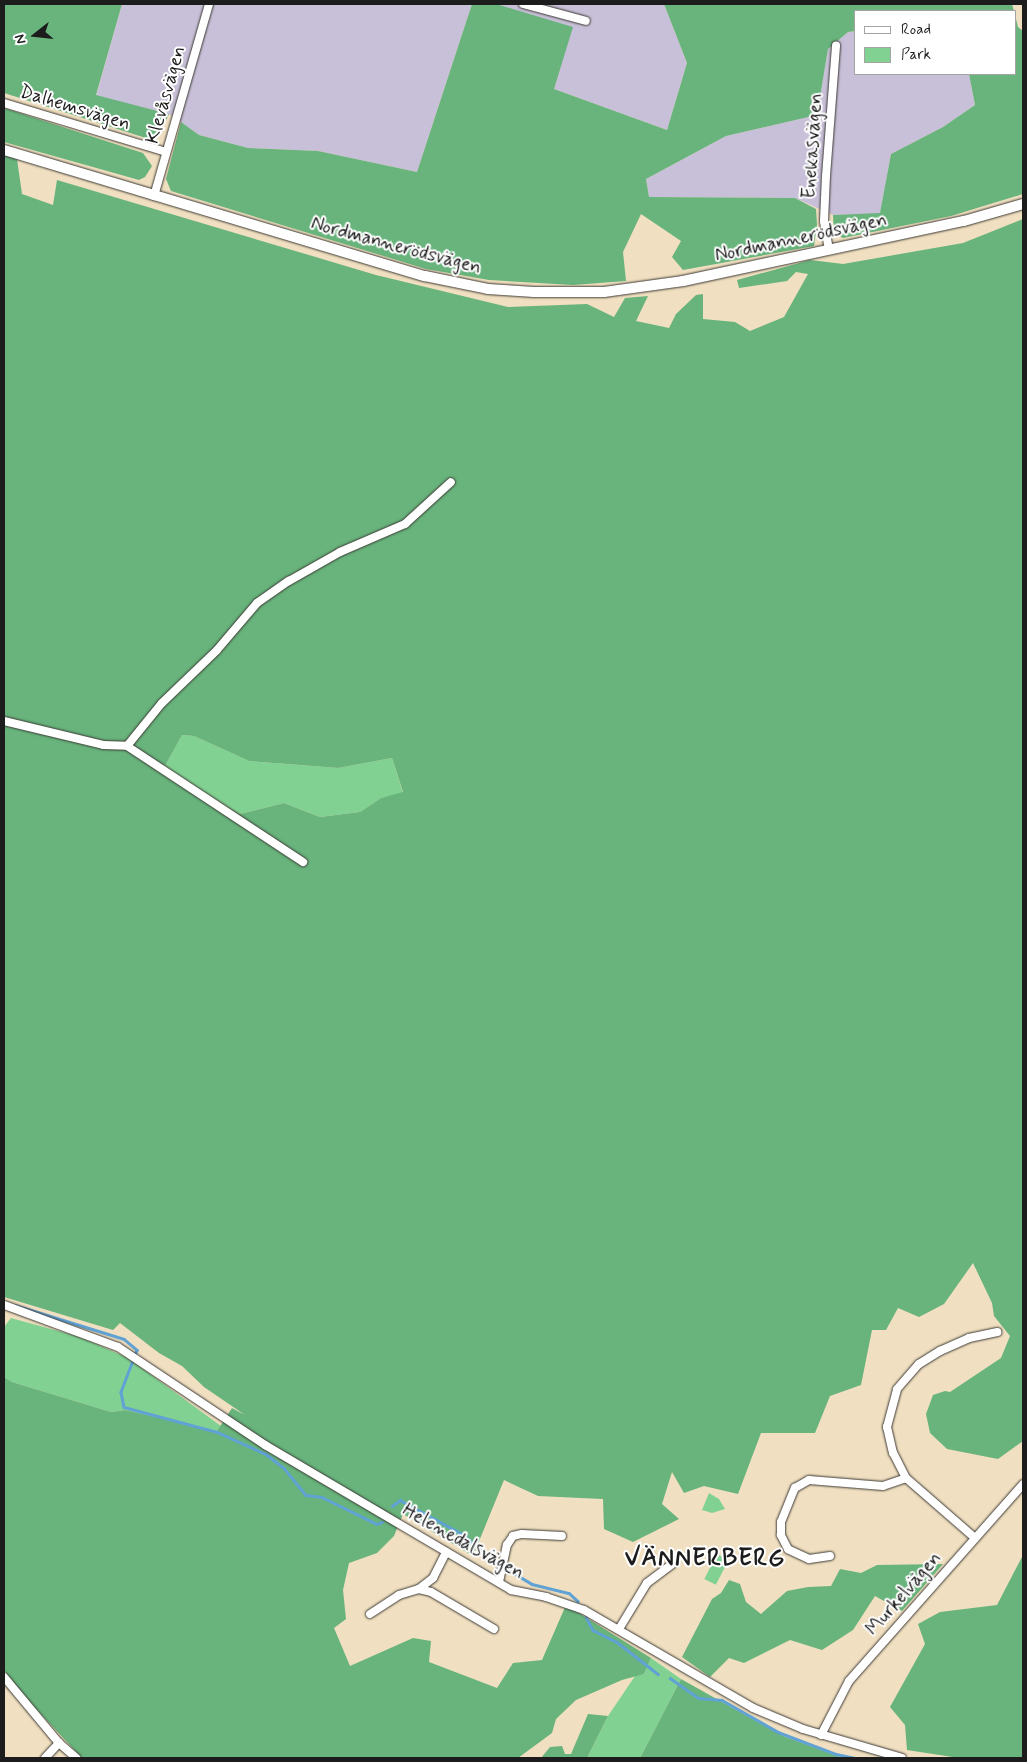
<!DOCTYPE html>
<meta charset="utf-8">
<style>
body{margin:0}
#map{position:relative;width:1027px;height:1762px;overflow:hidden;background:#f0dfc0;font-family:Mynerve,sans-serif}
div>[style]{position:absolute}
.industrial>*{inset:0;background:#c8c0d8}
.green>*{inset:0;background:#81d292;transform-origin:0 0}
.forest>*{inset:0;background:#68b47c}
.stream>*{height:2.5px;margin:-1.25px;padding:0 1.25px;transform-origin:1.25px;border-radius:1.25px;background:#60a2d4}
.roads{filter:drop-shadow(0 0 1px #3c3935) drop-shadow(0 0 1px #3c3935)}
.minor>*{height:8px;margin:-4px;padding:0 4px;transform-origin:4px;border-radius:4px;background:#fff}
.major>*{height:10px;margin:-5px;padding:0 5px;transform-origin:5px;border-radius:5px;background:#fff}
span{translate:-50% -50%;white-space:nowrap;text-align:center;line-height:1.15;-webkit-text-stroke:4px #fff;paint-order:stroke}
.street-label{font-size:19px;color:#1c1c1c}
.district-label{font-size:24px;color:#1c1c1c;font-weight:700;letter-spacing:1px}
.frame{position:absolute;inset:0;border:5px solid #1c1c1c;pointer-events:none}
.legend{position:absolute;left:854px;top:10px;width:162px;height:65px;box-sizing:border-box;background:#fff;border:1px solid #a4a4a4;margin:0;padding:6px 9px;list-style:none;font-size:15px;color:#1c1c1c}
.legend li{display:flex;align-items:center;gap:10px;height:25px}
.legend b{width:25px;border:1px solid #a4a4a4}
.north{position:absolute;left:10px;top:10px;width:50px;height:50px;-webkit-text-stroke:4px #fff;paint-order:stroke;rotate:254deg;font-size:14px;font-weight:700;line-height:20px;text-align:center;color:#1c1c1c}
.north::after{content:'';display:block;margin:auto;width:18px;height:22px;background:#1c1c1c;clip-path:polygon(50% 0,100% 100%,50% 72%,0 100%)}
</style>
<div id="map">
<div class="industrial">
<div style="clip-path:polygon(122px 4px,472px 4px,417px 172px,318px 151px,248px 148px,199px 135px,169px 114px,96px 96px)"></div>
<div style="clip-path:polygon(496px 4px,664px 4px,687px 63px,667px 130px,554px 89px)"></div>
<div style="clip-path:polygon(856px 31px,856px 74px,969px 74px,975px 105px,943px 127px,891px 154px,880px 214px,833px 215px,795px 198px,649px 197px,646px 179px,726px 136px,817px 115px,828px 48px,848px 32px)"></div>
</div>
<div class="green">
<div style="clip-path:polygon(182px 735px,194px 736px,249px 761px,338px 768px,392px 758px,403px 793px,381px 798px,360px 812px,320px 817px,284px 803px,240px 814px,164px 768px)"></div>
<div style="clip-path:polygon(11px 1318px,80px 1337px,128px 1358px,221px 1426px,217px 1431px,125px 1410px,111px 1412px,12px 1382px,4px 1377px,4px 1327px)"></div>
<div style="clip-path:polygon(709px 1493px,719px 1499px,725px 1509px,712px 1513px,702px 1510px)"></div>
<div style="left:717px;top:1554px;width:13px;height:28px;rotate:27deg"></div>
<div style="clip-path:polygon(651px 1658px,681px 1679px,640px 1758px,587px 1758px,608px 1716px,635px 1676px,644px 1674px)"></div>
</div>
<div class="forest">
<div style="clip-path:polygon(4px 4px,122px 4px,96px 95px,169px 114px,160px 133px,156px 138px,149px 139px,4px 93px)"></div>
<div style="clip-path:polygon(472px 4px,496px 4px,573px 27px,554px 89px,667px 130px,687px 63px,664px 4px,1012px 4px,1014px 11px,856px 11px,856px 31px,848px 32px,828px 49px,817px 115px,726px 136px,646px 179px,649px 197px,795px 198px,816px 209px,817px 225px,814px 246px,683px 270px,672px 257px,681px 241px,641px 214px,623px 252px,626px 281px,573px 285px,489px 280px,426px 269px,171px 191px,166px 179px,181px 122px,199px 135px,248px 148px,318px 151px,417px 172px)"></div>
<div style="clip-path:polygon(1016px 19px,1018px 27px,1023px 31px,1023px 194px,951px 216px,843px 238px,834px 233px,833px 215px,880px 213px,891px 154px,943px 127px,975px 105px,969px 74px,1016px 74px)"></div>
<div style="clip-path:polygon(4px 108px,143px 153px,152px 166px,145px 177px,139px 180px,4px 142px)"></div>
<div style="clip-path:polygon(evenodd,4px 155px,17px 159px,22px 194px,53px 205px,57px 180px,376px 275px,508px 307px,587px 304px,614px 317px,625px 298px,648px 296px,636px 321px,669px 328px,676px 314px,696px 295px,703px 294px,703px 319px,735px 322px,750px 331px,784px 317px,808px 274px,796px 272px,787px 281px,739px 288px,737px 280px,810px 260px,843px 264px,963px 243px,1023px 219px,1023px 1441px,998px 1459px,947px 1449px,930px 1433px,926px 1414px,933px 1395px,945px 1391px,950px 1392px,1001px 1358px,1010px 1336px,994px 1316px,992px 1303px,973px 1263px,944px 1304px,919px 1317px,898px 1308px,886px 1330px,872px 1330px,861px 1385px,830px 1396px,815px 1433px,761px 1433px,738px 1494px,704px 1486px,684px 1493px,672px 1472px,662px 1504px,679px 1519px,633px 1542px,604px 1529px,603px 1499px,538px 1496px,504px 1480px,473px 1556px,403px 1514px,394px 1536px,377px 1553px,349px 1563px,343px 1590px,346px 1619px,334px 1628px,350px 1666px,413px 1638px,431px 1641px,429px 1662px,497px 1688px,513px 1663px,542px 1660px,566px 1605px,651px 1658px,644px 1674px,622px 1680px,576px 1700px,556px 1719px,552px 1733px,518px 1758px,82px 1758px,24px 1696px,4px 1670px,4px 1377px,12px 1382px,111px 1412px,125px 1410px,217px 1431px,232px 1408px,245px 1415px,204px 1387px,182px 1366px,159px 1353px,120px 1323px,113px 1330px,4px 1297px,4px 155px,182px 735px,194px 736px,249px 761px,338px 768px,392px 758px,403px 792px,381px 798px,360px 812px,320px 817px,284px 803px,240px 814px,164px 768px,182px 735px)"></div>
<div style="clip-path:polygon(1023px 1555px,1023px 1758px,959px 1758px,907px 1750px,905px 1725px,890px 1707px,925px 1644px,918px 1624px,940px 1612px,997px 1605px)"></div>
<div style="clip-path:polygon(943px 1564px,902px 1611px,875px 1596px,853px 1630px,822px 1650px,790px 1640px,744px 1663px,729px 1658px,710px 1677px,682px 1657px,712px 1599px,721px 1593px,729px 1580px,740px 1584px,746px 1602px,761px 1614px,787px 1591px,808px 1587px,831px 1586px,840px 1569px,861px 1573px,877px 1565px)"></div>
<div style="clip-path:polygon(681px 1679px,783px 1736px,843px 1758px,640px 1758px)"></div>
<div style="clip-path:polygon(588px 1714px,608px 1716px,587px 1758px,541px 1758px,550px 1747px,562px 1746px,565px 1754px,571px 1754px)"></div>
</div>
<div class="stream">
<div style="left:15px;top:1305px;width:114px;rotate:17.3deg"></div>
<div style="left:124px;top:1339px;width:17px;rotate:40deg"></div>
<div style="left:137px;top:1350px;width:45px;rotate:110.9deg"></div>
<div style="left:121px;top:1392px;width:15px;rotate:79deg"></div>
<div style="left:124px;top:1407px;width:96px;rotate:15deg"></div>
<div style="left:217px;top:1432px;width:54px;rotate:24.2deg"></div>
<div style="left:266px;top:1454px;width:23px;rotate:38deg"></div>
<div style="left:284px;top:1468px;width:35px;rotate:51deg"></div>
<div style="left:306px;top:1495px;width:16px;rotate:7deg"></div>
<div style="left:322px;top:1497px;width:61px;rotate:26.1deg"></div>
<div style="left:377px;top:1524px;width:5px;rotate:-22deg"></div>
<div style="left:392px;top:1506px;width:10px;rotate:-37deg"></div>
<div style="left:400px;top:1500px;width:71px;rotate:28.7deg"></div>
<div style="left:462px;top:1534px;width:47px;rotate:39.8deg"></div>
<div style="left:507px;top:1569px;width:29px;rotate:31deg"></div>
<div style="left:532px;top:1584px;width:38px;rotate:14deg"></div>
<div style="left:569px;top:1593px;width:12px;rotate:42deg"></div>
<div style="left:586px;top:1617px;width:15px;rotate:62deg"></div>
<div style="left:593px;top:1630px;width:27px;rotate:27deg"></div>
<div style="left:617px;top:1642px;width:52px;rotate:38deg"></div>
<div style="left:670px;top:1678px;width:35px;rotate:35deg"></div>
<div style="left:699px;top:1698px;width:23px;rotate:5deg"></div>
<div style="left:722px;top:1700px;width:64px;rotate:29.7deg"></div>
<div style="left:778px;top:1732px;width:62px;rotate:20.8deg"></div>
<div style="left:836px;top:1754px;width:19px;rotate:12deg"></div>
</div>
<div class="roads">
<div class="minor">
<div style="left:523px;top:4px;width:65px;rotate:15.1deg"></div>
<div style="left:4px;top:103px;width:169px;rotate:16.8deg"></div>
<div style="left:154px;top:196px;width:200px;rotate:-74deg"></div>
<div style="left:829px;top:250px;width:29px;rotate:-100deg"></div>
<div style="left:824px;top:221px;width:45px;rotate:-87.5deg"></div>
<div style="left:826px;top:176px;width:131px;rotate:-85.6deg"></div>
<div style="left:4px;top:721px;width:102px;rotate:13.6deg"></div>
<div style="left:103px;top:745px;width:24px;rotate:2deg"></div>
<div style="left:127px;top:746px;width:211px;rotate:33.4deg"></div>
<div style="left:127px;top:746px;width:55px;rotate:-50.9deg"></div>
<div style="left:162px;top:703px;width:76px;rotate:-43.9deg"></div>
<div style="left:217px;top:650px;width:62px;rotate:-49.6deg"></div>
<div style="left:257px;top:603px;width:39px;rotate:-35deg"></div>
<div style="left:289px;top:581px;width:59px;rotate:-29.6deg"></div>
<div style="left:340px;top:552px;width:71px;rotate:-23.3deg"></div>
<div style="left:405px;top:524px;width:62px;rotate:-42.4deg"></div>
<div style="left:4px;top:1305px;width:121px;rotate:20.2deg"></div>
<div style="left:118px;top:1347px;width:177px;rotate:33.7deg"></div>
<div style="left:265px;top:1445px;width:286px;rotate:30.5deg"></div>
<div style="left:511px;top:1590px;width:36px;rotate:11deg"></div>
<div style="left:546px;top:1597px;width:40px;rotate:18.9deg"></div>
<div style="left:584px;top:1610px;width:195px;rotate:30.1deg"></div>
<div style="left:753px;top:1708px;width:54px;rotate:22.8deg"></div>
<div style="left:803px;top:1729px;width:103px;rotate:16.3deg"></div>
<div style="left:975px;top:1538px;width:91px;rotate:-139deg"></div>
<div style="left:906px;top:1478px;width:28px;rotate:-117deg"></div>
<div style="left:893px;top:1453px;width:27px;rotate:-103deg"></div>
<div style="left:887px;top:1427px;width:39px;rotate:-75deg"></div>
<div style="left:897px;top:1389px;width:33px;rotate:-49deg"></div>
<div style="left:919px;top:1364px;width:25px;rotate:-32deg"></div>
<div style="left:940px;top:1351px;width:32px;rotate:-24deg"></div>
<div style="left:969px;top:1338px;width:29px;rotate:-12deg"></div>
<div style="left:830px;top:1556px;width:21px;rotate:172deg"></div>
<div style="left:809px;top:1559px;width:23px;rotate:-155deg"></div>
<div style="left:788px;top:1549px;width:16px;rotate:-117deg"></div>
<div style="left:781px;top:1535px;width:13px;rotate:-90deg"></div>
<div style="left:781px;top:1522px;width:37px;rotate:-68deg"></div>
<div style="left:795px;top:1488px;width:16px;rotate:-30deg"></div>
<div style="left:809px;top:1480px;width:74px;rotate:4.6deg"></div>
<div style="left:883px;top:1486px;width:24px;rotate:-19deg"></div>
<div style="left:499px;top:1582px;width:38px;rotate:-78deg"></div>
<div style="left:507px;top:1545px;width:11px;rotate:-56deg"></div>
<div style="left:513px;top:1536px;width:9px;rotate:-13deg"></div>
<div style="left:522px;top:1534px;width:40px;rotate:2.9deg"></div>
<div style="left:419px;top:1589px;width:12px;rotate:14deg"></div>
<div style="left:431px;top:1592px;width:73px;rotate:30.4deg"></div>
<div style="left:370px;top:1614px;width:35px;rotate:-33deg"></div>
<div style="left:399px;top:1595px;width:21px;rotate:-17deg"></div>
<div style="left:419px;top:1589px;width:18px;rotate:-38deg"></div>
<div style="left:433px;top:1578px;width:29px;rotate:-63deg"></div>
<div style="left:619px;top:1629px;width:54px;rotate:-58.7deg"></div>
<div style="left:647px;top:1583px;width:35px;rotate:-37deg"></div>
<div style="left:4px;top:1677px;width:86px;rotate:50.2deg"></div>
<div style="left:59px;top:1743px;width:23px;rotate:41deg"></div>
<div style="left:821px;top:1735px;width:61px;rotate:-62.6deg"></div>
<div style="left:849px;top:1681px;width:263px;rotate:-48.5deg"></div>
<div style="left:45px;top:1758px;width:21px;rotate:-47deg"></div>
</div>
<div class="major">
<div style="left:4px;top:150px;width:439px;rotate:16.7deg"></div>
<div style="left:425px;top:276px;width:64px;rotate:11.7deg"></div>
<div style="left:488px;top:289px;width:46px;rotate:3.7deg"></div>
<div style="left:534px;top:292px;width:70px"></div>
<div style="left:604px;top:292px;width:80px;rotate:-7.9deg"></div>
<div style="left:683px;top:281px;width:287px;rotate:-12.1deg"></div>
<div style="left:964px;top:221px;width:61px;rotate:-16.1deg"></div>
</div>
</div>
<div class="street-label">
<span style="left:166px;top:95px;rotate:-74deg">Klevåsvägen</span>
<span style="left:75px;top:108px;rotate:17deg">Dalhemsvägen</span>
<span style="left:813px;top:146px;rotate:-86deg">Enekasvägen</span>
<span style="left:801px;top:238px;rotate:-12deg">Nordmannerödsvägen</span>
<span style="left:396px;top:246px;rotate:15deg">Nordmannerödsvägen</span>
<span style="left:463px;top:1542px;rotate:29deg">Helenedalsvägen</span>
<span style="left:904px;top:1594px;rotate:-49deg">Murkelvägen</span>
</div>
<div class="district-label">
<span style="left:705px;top:1559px">VÄNNERBERG</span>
</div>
<div class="frame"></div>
<ul class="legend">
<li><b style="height:6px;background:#fff"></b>Road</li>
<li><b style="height:14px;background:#81d292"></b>Park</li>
</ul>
<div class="north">N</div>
</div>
